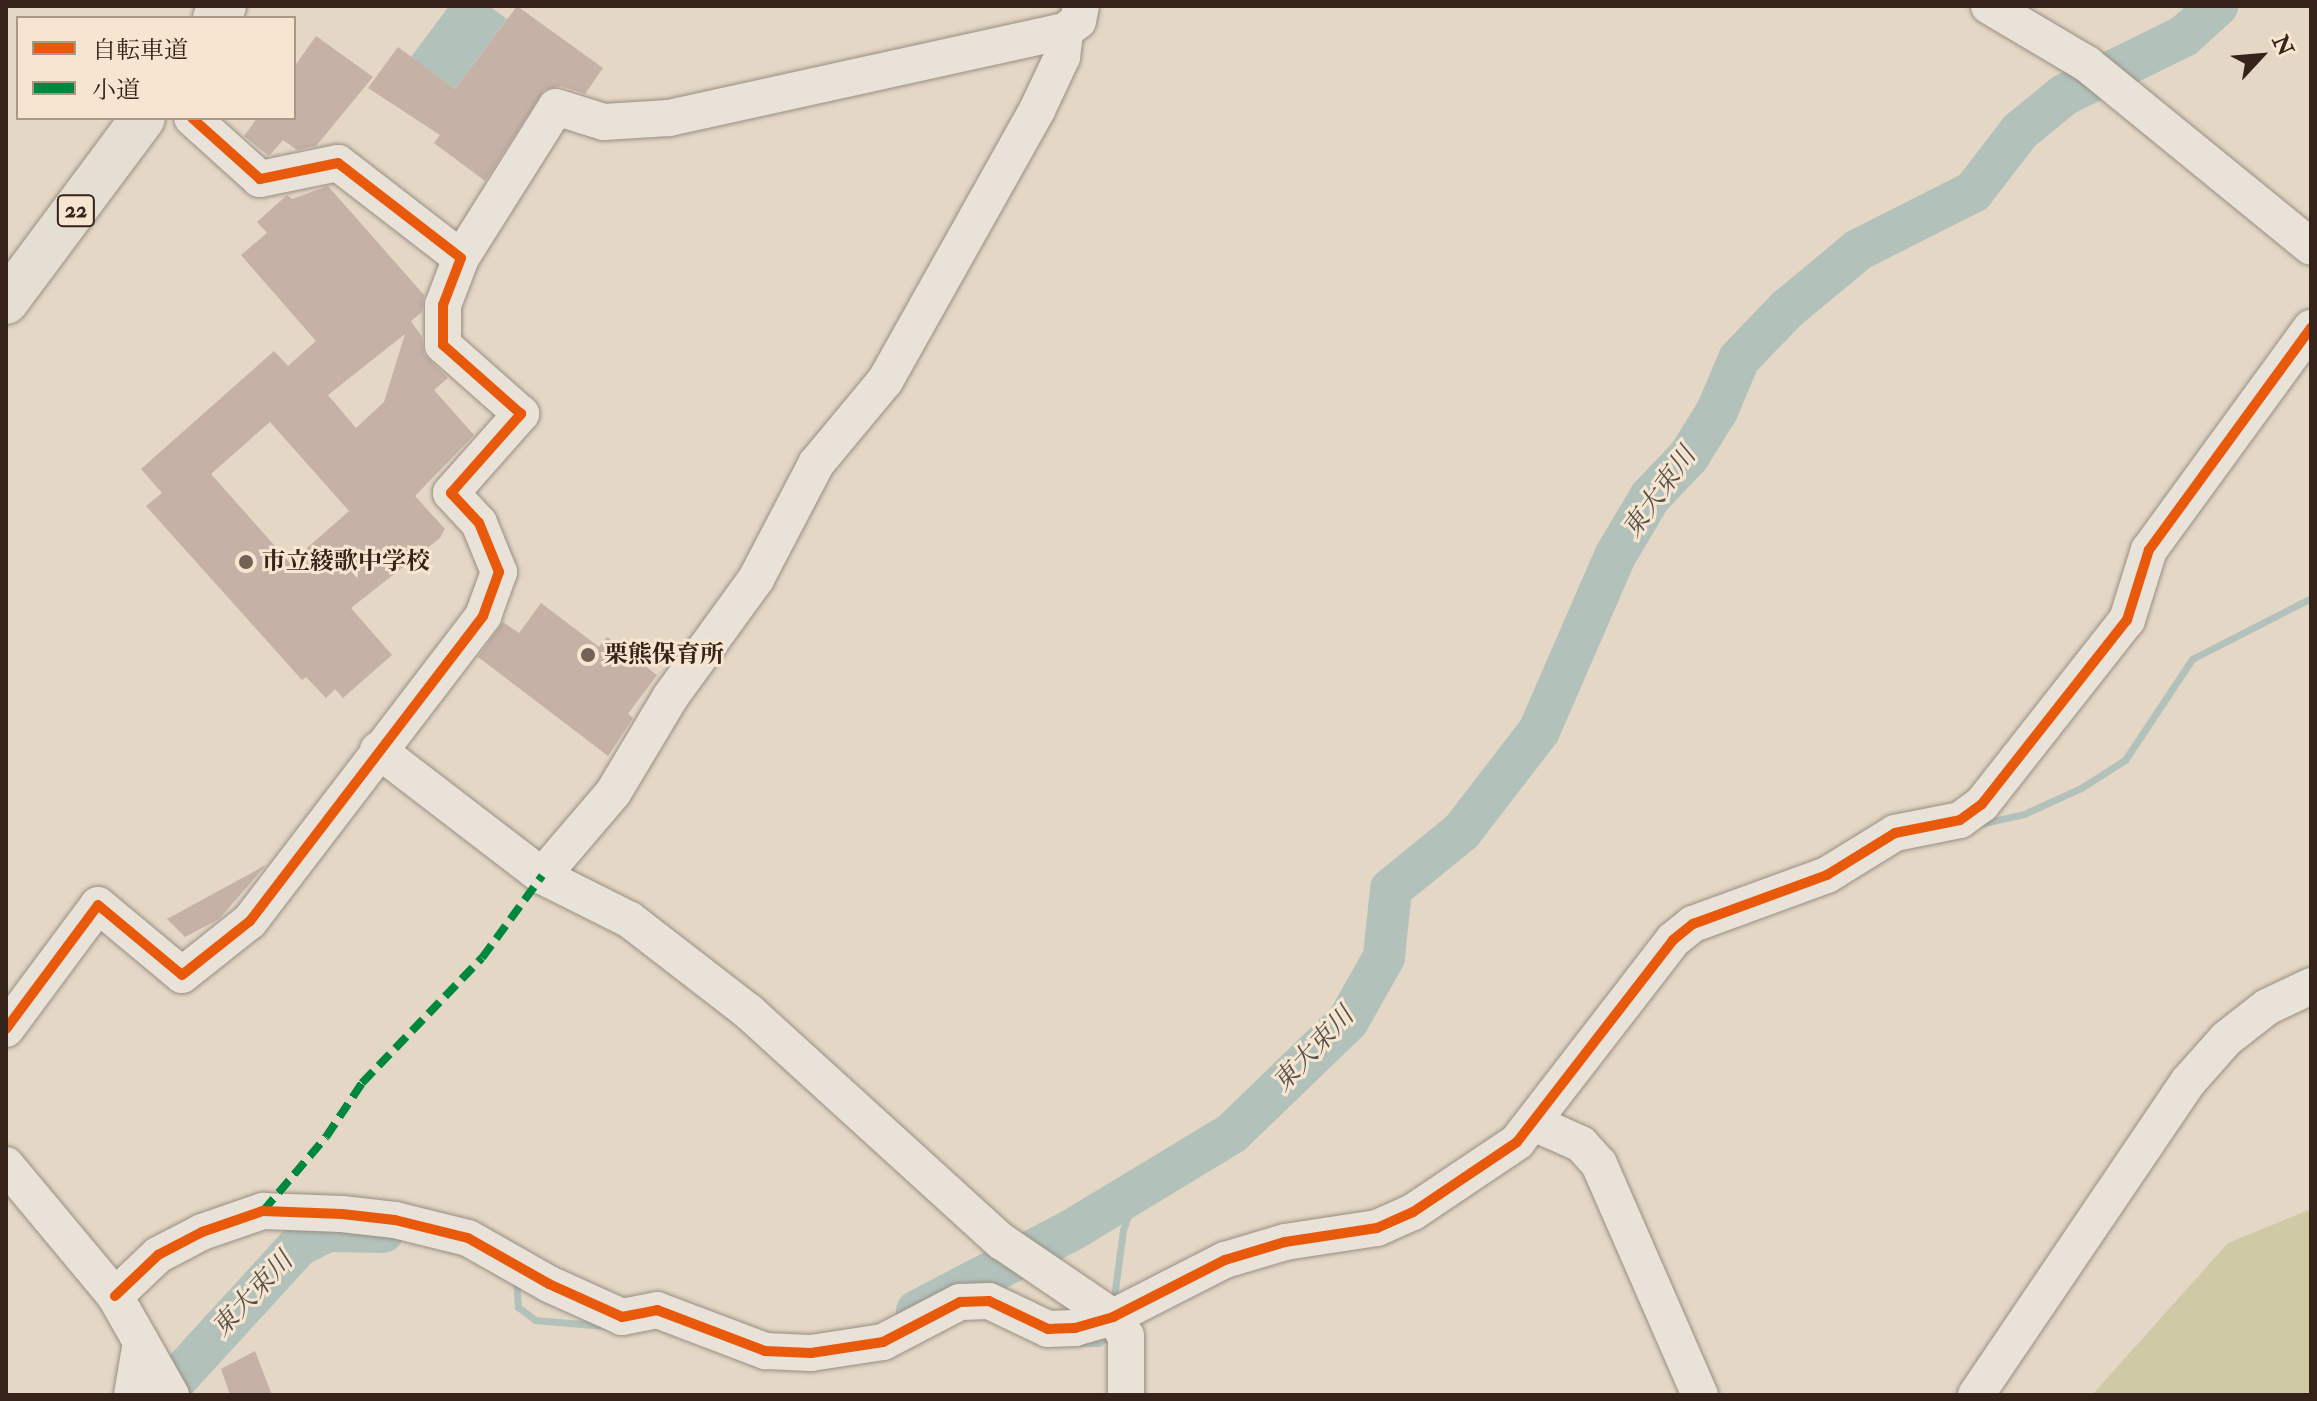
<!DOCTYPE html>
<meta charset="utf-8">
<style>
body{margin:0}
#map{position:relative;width:2317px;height:1401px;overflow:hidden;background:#e4d7c5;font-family:"IM FELL Double Pica","Noto Serif JP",serif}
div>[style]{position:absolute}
.green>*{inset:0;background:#cfc9a5}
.water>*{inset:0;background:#b2c2bb}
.stream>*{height:7px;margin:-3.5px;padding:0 3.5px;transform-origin:3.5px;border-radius:3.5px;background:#b2c2bb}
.river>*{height:42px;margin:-21px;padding:0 21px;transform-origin:21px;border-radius:21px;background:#b2c2bb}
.building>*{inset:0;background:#c6b1a7}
.roads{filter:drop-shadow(0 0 2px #988e82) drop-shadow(0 0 2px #988e82)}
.minor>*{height:36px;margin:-18px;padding:0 18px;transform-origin:18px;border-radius:18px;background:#e9e2d9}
.major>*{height:44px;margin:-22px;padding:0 22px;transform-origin:22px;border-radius:22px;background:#e5ded3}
.quiet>*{height:8px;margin-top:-4px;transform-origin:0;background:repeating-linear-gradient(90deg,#00873e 0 16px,transparent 0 24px)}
.cycleway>*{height:10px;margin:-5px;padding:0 5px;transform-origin:5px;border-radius:5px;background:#e8590c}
.dots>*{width:22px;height:22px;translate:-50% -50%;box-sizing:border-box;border:4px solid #f6e6d1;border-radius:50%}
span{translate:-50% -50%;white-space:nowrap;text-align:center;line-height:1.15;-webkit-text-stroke:6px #f6e6d1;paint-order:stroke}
.shield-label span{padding:2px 6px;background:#f6e6d1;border:2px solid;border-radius:6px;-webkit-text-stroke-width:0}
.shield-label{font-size:22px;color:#352219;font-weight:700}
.poi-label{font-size:24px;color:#352219;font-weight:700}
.left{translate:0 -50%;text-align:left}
.water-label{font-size:26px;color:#544f48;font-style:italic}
.frame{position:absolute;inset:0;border:8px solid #352219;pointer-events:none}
.legend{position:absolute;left:16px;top:16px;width:280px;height:104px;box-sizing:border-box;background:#f6e6d1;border:2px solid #a99887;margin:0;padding:10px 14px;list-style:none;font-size:24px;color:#352219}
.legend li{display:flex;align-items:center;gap:16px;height:40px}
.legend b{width:40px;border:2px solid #a99887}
.north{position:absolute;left:2221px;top:16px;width:80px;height:80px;-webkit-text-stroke:6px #f6e6d1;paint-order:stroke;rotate:64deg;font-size:22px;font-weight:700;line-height:32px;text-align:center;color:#352219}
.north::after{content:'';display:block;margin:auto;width:28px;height:36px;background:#352219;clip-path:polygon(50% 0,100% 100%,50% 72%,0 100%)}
</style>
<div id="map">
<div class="green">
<div style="clip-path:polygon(2311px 1209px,2311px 1395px,2092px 1395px,2228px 1243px)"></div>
</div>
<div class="water">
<div style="clip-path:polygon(449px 6px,489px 6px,507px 19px,455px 89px,411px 57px)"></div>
</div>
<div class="stream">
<div style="left:1979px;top:824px;width:46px;rotate:-12.5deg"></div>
<div style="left:2024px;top:814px;width:63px;rotate:-24.5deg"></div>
<div style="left:2081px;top:788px;width:52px;rotate:-32.5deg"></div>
<div style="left:2125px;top:760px;width:121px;rotate:-56.4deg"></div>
<div style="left:2192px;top:659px;width:134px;rotate:-27.1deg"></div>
<div style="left:516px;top:1279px;width:28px;rotate:86deg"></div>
<div style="left:518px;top:1307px;width:21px;rotate:37deg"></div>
<div style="left:535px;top:1320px;width:69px;rotate:5deg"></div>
<div style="left:1114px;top:1297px;width:68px;rotate:-82.3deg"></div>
<div style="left:1123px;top:1230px;width:41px;rotate:-70.3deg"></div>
<div style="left:1081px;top:1343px;width:17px"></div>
<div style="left:1098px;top:1343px;width:15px;rotate:-32deg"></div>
</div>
<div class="river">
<div style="left:917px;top:1311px;width:175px;rotate:-27.6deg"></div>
<div style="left:1072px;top:1230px;width:187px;rotate:-31.2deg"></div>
<div style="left:1232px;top:1133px;width:161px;rotate:-44deg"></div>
<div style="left:1348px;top:1021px;width:73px;rotate:-60.6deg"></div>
<div style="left:1384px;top:957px;width:68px;rotate:-84.1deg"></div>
<div style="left:1391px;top:889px;width:92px;rotate:-39.2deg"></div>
<div style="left:1462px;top:831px;width:126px;rotate:-52.4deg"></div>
<div style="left:1539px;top:731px;width:191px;rotate:-66.5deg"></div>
<div style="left:1615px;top:556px;width:69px;rotate:-59.3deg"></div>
<div style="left:1650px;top:497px;width:57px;rotate:-46.4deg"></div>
<div style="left:1689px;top:456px;width:53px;rotate:-58.1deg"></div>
<div style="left:1717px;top:411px;width:56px;rotate:-67.1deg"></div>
<div style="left:1739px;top:359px;width:69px;rotate:-46.2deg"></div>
<div style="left:1787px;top:309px;width:92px;rotate:-39.7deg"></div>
<div style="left:1858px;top:250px;width:129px;rotate:-26.8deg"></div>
<div style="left:1973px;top:192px;width:77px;rotate:-52.4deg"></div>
<div style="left:2020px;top:131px;width:57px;rotate:-39.3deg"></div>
<div style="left:2064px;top:95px;width:134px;rotate:-26.2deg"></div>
<div style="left:2184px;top:36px;width:45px;rotate:-42.3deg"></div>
<div style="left:162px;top:1395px;width:202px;rotate:-47.6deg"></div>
<div style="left:298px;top:1246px;width:34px;rotate:-27deg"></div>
<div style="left:328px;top:1231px;width:55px;rotate:1deg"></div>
</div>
<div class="building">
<div style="clip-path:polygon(517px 6px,603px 68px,585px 94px,561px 86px,544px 90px,485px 181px,434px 143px,440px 135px,368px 88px,398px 47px,455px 89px)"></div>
<div style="clip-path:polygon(316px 36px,373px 77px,316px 146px,297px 150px,283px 140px,269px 156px,244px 136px,257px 118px,294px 118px,294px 67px)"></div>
<div style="clip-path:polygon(evenodd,328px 186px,424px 295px,422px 312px,411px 321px,422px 337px,424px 354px,448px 378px,434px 390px,474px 435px,415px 496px,445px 529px,440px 538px,351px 608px,392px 655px,343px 698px,335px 689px,326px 698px,306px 677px,302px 680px,146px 506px,162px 493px,141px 469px,274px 351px,288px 366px,316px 341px,241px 255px,267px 233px,257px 222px,287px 195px,292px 199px,328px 186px,405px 334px,384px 402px,356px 428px,328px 395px,405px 334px,328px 186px,270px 422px,349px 511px,290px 563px,211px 474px,270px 422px)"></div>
<div style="clip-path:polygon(541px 603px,599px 647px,607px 637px,657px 675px,628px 714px,633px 718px,608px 756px,478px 657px,503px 622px,519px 633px)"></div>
<div style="clip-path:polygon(266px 865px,219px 919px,185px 937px,167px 919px)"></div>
<div style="clip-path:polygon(255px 1351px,272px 1395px,230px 1395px,221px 1369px)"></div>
</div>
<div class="roads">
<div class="minor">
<div style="left:1989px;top:6px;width:114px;rotate:30.6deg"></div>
<div style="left:2087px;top:64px;width:289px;rotate:39.2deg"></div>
<div style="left:461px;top:258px;width:178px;rotate:-57.8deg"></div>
<div style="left:556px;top:107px;width:50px;rotate:17.4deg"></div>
<div style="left:604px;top:122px;width:65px;rotate:-3.5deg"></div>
<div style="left:669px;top:118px;width:405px;rotate:-12.4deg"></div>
<div style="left:378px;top:750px;width:207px;rotate:37.5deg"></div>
<div style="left:542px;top:876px;width:98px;rotate:26.6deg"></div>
<div style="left:630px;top:920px;width:150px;rotate:37.7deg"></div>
<div style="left:749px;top:1012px;width:341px;rotate:42.3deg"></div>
<div style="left:1001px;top:1241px;width:135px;rotate:34.2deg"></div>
<div style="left:1113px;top:1317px;width:23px;rotate:56deg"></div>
<div style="left:1126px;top:1336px;width:59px;rotate:90deg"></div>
<div style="left:542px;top:876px;width:109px;rotate:-49.5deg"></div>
<div style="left:613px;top:793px;width:113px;rotate:-59.1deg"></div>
<div style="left:671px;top:696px;width:145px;rotate:-54deg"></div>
<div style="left:756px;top:579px;width:130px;rotate:-62.4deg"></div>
<div style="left:816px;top:464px;width:108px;rotate:-50.3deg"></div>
<div style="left:885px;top:381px;width:311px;rotate:-60.7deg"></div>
<div style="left:1037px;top:110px;width:59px;rotate:-64.7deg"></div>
<div style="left:1062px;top:57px;width:26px;rotate:-83deg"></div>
<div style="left:1065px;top:31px;width:16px;rotate:-38deg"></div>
<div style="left:1078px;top:21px;width:15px;rotate:-79deg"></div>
<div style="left:6px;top:1029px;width:154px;rotate:-53.4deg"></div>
<div style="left:98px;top:905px;width:109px;rotate:39.8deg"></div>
<div style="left:182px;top:975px;width:87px;rotate:-38.5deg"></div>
<div style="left:250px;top:921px;width:384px;rotate:-52.6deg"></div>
<div style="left:483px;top:616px;width:47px;rotate:-70deg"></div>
<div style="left:499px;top:572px;width:53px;rotate:-112.2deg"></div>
<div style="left:479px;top:523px;width:41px;rotate:-133deg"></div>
<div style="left:451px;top:493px;width:106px;rotate:-48.5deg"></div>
<div style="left:521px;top:414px;width:104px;rotate:-138.5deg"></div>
<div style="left:443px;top:345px;width:40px;rotate:-90deg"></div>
<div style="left:443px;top:305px;width:50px;rotate:-69deg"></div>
<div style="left:461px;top:258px;width:155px;rotate:-142.3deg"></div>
<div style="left:338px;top:163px;width:80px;rotate:168.4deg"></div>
<div style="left:260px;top:179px;width:91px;rotate:-138.1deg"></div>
<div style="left:1534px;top:1123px;width:51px;rotate:24.1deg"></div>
<div style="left:1581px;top:1144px;width:27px;rotate:48deg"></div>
<div style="left:1599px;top:1164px;width:252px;rotate:66.4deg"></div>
<div style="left:6px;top:1165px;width:170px;rotate:50.2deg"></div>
<div style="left:115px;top:1296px;width:114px;rotate:60.5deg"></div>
<div style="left:115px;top:1296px;width:59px;rotate:-43.6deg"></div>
<div style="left:158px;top:1255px;width:50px;rotate:-27.6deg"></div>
<div style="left:202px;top:1232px;width:65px;rotate:-19deg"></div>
<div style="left:263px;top:1211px;width:79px;rotate:2.2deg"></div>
<div style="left:342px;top:1214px;width:53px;rotate:6.5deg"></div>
<div style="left:395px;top:1220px;width:75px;rotate:13.9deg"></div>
<div style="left:468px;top:1238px;width:93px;rotate:29.6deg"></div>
<div style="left:549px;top:1284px;width:80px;rotate:24.3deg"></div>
<div style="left:622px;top:1317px;width:36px;rotate:-11deg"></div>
<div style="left:657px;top:1310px;width:116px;rotate:20.8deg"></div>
<div style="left:765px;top:1351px;width:46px;rotate:2.5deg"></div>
<div style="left:811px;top:1353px;width:73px;rotate:-8.7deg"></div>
<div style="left:883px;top:1342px;width:87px;rotate:-27.5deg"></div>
<div style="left:960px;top:1302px;width:29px;rotate:-2deg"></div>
<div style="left:989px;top:1301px;width:65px;rotate:25.4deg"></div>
<div style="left:1048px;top:1329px;width:27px;rotate:-2deg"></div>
<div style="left:1075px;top:1328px;width:40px;rotate:-16deg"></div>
<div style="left:1113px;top:1317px;width:126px;rotate:-27deg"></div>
<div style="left:1225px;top:1260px;width:63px;rotate:-16.7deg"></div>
<div style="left:1285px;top:1242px;width:93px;rotate:-8.7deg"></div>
<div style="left:1377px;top:1228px;width:39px;rotate:-24deg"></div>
<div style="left:1413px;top:1212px;width:125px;rotate:-33.9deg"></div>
<div style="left:1517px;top:1142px;width:255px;rotate:-52.3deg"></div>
<div style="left:1673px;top:940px;width:26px;rotate:-39deg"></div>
<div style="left:1693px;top:924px;width:143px;rotate:-20.1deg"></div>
<div style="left:1827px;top:875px;width:80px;rotate:-31.7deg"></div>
<div style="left:1895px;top:833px;width:66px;rotate:-11.3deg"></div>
<div style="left:1960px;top:820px;width:27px;rotate:-36deg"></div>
<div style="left:1982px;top:804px;width:234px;rotate:-51.8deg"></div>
<div style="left:2127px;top:620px;width:73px;rotate:-72.6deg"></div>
<div style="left:2149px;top:550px;width:275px;rotate:-53.9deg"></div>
<div style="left:132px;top:1395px;width:54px;rotate:-80.4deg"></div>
<div style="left:1976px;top:1395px;width:378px;rotate:-55.9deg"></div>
<div style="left:2188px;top:1082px;width:57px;rotate:-48.5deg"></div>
<div style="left:2226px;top:1039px;width:52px;rotate:-38deg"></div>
<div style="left:2267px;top:1007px;width:49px;rotate:-25.5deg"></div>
</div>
<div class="major">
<div style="left:215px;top:18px;width:15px;rotate:-53deg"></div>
<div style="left:6px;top:302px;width:229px;rotate:-53.3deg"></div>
</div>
</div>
<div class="quiet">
<div style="left:263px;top:1211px;width:97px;rotate:-49.6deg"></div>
<div style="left:326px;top:1137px;width:65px;rotate:-56.3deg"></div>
<div style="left:362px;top:1083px;width:173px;rotate:-46.2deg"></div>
<div style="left:482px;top:958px;width:102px;rotate:-53.8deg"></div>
</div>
<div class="cycleway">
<div style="left:6px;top:1029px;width:154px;rotate:-53.4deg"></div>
<div style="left:98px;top:905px;width:109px;rotate:39.8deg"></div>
<div style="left:182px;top:975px;width:87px;rotate:-38.5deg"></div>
<div style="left:250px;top:921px;width:384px;rotate:-52.6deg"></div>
<div style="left:483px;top:616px;width:47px;rotate:-70deg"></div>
<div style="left:499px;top:572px;width:53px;rotate:-112.2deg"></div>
<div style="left:479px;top:523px;width:41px;rotate:-133deg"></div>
<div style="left:451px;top:493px;width:106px;rotate:-48.5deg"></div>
<div style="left:521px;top:414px;width:104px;rotate:-138.5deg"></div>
<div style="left:443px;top:345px;width:40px;rotate:-90deg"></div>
<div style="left:443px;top:305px;width:50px;rotate:-69deg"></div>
<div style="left:461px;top:258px;width:155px;rotate:-142.3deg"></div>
<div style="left:338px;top:163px;width:80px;rotate:168.4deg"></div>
<div style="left:260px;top:179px;width:91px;rotate:-138.1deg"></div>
<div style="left:115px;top:1296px;width:59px;rotate:-43.6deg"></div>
<div style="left:158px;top:1255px;width:50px;rotate:-27.6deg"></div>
<div style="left:202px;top:1232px;width:65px;rotate:-19deg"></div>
<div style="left:263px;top:1211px;width:79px;rotate:2.2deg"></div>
<div style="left:342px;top:1214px;width:53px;rotate:6.5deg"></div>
<div style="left:395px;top:1220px;width:75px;rotate:13.9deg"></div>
<div style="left:468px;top:1238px;width:93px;rotate:29.6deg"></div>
<div style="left:549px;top:1284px;width:80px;rotate:24.3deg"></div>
<div style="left:622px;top:1317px;width:36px;rotate:-11deg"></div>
<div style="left:657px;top:1310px;width:116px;rotate:20.8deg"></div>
<div style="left:765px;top:1351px;width:46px;rotate:2.5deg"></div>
<div style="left:811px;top:1353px;width:73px;rotate:-8.7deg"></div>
<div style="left:883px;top:1342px;width:87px;rotate:-27.5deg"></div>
<div style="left:960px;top:1302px;width:29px;rotate:-2deg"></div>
<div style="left:989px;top:1301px;width:65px;rotate:25.4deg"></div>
<div style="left:1048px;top:1329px;width:27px;rotate:-2deg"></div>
<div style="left:1075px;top:1328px;width:40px;rotate:-16deg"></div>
<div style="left:1113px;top:1317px;width:126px;rotate:-27deg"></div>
<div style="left:1225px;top:1260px;width:63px;rotate:-16.7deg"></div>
<div style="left:1285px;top:1242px;width:93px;rotate:-8.7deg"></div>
<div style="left:1377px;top:1228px;width:39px;rotate:-24deg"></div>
<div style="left:1413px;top:1212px;width:125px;rotate:-33.9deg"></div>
<div style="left:1517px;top:1142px;width:255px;rotate:-52.3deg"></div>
<div style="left:1673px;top:940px;width:26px;rotate:-39deg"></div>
<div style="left:1693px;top:924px;width:143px;rotate:-20.1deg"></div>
<div style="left:1827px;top:875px;width:80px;rotate:-31.7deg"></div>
<div style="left:1895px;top:833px;width:66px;rotate:-11.3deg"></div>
<div style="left:1960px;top:820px;width:27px;rotate:-36deg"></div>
<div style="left:1982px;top:804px;width:234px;rotate:-51.8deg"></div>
<div style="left:2127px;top:620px;width:73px;rotate:-72.6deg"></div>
<div style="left:2149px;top:550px;width:275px;rotate:-53.9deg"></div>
</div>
<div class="dots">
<div style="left:246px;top:562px;background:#726155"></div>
<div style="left:588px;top:655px;background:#726155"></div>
</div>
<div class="shield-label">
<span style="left:76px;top:211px">22</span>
</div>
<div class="poi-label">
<span class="left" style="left:262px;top:562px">市立綾歌中学校</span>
<span class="left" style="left:604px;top:655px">栗熊保育所</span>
</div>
<div class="water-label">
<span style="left:1660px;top:493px;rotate:-54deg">東大束川</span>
<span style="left:1314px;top:1050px;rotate:-47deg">東大束川</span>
<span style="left:253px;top:1295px;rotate:-47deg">東大束川</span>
</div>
<div class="frame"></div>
<ul class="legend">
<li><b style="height:10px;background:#e8590c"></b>自転車道</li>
<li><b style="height:10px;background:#00873e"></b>小道</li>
</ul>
<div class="north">N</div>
</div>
